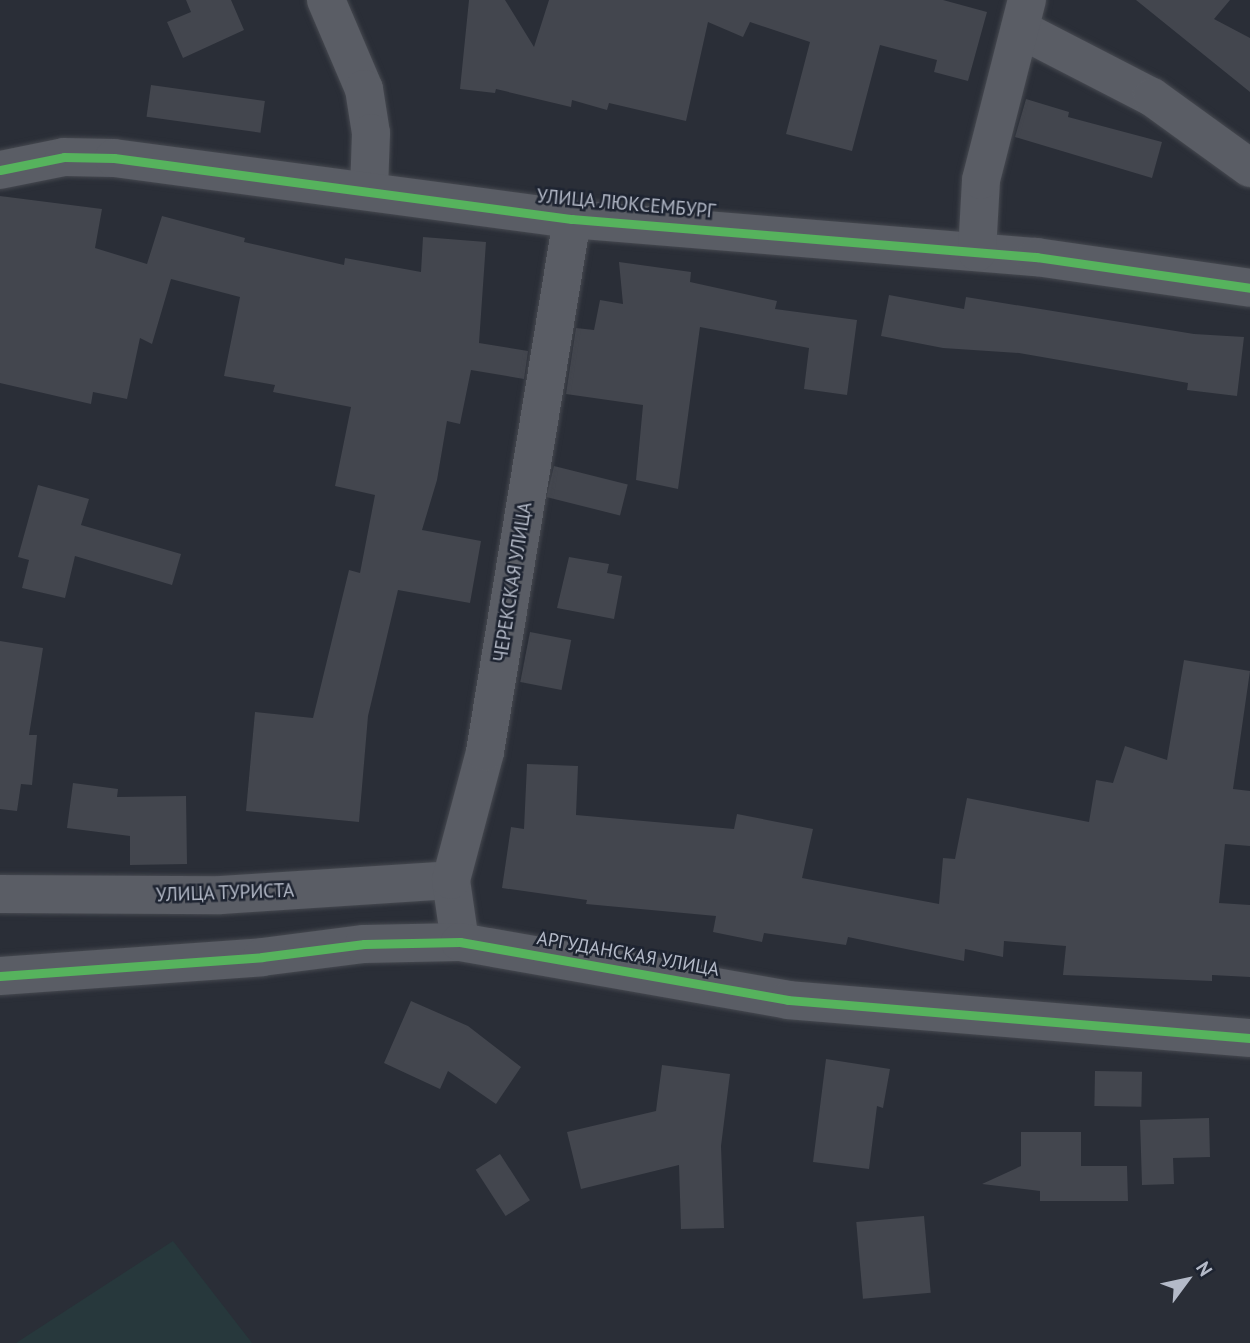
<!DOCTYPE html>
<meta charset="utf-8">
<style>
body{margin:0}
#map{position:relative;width:1250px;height:1343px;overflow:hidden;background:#2a2e37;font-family:"PT Sans",sans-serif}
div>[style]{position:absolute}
.green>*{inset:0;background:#27383c}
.building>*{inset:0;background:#43464e;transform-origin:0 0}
.roads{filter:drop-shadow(0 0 2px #464950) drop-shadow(0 0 2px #464950)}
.minor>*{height:38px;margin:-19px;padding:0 19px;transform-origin:19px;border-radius:19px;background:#5a5d65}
.cycleway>*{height:9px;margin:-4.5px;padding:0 4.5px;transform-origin:4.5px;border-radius:4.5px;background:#56b35d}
span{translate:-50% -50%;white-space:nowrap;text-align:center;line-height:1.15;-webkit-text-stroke:5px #1e2431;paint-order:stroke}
.street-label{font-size:19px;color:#b4bac8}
.north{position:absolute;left:1152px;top:1245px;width:70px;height:70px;-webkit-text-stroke:5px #1e2431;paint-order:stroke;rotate:57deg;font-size:19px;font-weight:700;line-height:28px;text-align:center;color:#b4bac8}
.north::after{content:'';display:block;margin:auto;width:24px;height:32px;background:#b4bac8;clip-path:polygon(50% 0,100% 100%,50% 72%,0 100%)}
</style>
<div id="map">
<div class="green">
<div style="clip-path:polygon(173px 1241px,252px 1343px,16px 1343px)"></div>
</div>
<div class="building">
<div style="clip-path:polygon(186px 0,231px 0,244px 30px,183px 58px,167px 22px,191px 12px)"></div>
<div style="clip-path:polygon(469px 0,505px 0,534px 47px,549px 0,943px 0,987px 12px,968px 81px,934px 72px,937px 60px,880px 45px,852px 151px,786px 134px,810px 42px,750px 22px,743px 37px,708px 22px,686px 121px,609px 103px,607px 110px,572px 100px,571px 107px,496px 89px,495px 93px,460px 89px)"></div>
<div style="clip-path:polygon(1136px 0,1230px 0,1214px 19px,1250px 38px,1250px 92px)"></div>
<div style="left:151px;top:85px;width:115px;height:32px;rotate:8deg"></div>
<div style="clip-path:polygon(1026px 99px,1069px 112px,1068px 117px,1162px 142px,1152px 178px,1015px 137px)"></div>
<div style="clip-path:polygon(0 196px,102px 209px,95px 248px,147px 264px,162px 216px,245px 238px,244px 242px,344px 265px,345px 258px,421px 272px,423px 237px,486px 242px,479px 343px,528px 351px,524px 379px,471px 370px,460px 424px,447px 421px,437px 480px,422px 530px,481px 541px,470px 603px,398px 590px,368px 716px,359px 822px,246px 811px,255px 712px,313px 718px,349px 570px,360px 573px,375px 495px,335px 486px,351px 407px,273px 392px,275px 385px,224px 376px,240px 297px,171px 279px,152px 344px,140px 338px,127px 399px,93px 392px,91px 404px,0 383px)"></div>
<div style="clip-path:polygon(619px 262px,691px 272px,690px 282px,777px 301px,775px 309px,857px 320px,847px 395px,804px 389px,809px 348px,700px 327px,678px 489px,636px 480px,643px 405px,566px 394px,576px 328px,594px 330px,600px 300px,623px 304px)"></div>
<div style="clip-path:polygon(889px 295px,964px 309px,966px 297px,1194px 334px,1244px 337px,1237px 396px,1187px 390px,1188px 383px,1088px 365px,1019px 353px,943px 348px,881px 336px)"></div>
<div style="left:554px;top:466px;width:76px;height:32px;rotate:14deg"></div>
<div style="clip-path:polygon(38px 485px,89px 499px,81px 525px,181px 554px,172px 585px,75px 556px,65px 598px,22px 588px,29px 560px,18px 557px)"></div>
<div style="clip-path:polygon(569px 557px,609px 564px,607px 573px,622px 576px,614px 619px,557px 608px)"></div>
<div style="left:530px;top:632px;width:42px;height:51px;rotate:11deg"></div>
<div style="clip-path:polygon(0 641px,43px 648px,29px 735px,37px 735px,32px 785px,21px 784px,17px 811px,0 809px)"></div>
<div style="clip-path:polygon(1184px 660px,1250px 671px,1233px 789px,1250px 791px,1250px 846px,1225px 844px,1219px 903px,1250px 905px,1250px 977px,1212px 975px,1212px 981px,1063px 975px,1066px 946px,1004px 941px,1003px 957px,965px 949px,964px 961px,848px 937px,846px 945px,764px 933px,762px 942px,713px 932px,716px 916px,586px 904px,587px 900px,502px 888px,511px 827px,524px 829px,527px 764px,578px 766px,576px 815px,734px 829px,737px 814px,813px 829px,802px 878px,939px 904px,943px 858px,955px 859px,967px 798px,1089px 822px,1096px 780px,1113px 783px,1125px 746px,1167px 760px)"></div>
<div style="clip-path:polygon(73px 783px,118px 789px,117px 797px,186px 796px,187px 864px,130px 865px,130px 836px,67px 828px)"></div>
<div style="clip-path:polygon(411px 1001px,468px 1026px,521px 1067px,496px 1104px,448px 1071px,440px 1089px,384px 1063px)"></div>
<div style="clip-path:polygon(826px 1059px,890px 1069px,883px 1108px,877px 1106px,869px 1169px,813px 1162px)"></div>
<div style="clip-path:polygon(662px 1065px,730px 1074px,721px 1146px,724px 1228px,681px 1229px,679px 1165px,581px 1189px,567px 1132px,656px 1111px)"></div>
<div style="left:1095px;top:1071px;width:47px;height:35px;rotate:1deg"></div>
<div style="clip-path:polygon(1209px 1118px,1210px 1157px,1173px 1158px,1174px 1184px,1142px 1185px,1140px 1120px)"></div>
<div style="clip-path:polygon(1021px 1132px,1081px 1132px,1081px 1166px,1127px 1166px,1128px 1201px,1040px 1201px,1040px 1191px,982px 1184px,1021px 1166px)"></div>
<div style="left:500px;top:1154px;width:55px;height:29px;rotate:57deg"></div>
<div style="left:924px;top:1216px;width:77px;height:68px;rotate:85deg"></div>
</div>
<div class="roads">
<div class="minor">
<div style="left:326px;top:0;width:97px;rotate:66.9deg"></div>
<div style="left:364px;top:89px;width:45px;rotate:81deg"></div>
<div style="left:371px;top:133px;width:56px;rotate:92deg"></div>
<div style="left:1020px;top:29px;width:148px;rotate:27.3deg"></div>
<div style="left:1152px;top:97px;width:121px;rotate:35.9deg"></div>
<div style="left:0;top:170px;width:65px;rotate:-11.5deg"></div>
<div style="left:64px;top:157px;width:50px;rotate:1.1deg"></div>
<div style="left:114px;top:158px;width:462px;rotate:7.6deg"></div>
<div style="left:572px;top:219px;width:466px;rotate:4.7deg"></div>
<div style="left:1036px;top:257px;width:216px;rotate:8.2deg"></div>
<div style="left:977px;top:252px;width:72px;rotate:-86.8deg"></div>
<div style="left:981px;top:180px;width:186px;rotate:-75.7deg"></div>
<div style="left:0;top:894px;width:221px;rotate:0.3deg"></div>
<div style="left:221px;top:895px;width:230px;rotate:-3.7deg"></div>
<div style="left:460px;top:942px;width:63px;rotate:-98.3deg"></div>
<div style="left:451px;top:880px;width:132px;rotate:-75.1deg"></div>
<div style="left:485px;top:752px;width:540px;rotate:-80.73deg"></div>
<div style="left:0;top:976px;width:263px;rotate:-4.1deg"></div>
<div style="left:262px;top:957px;width:103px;rotate:-7.3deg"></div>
<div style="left:364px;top:944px;width:96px;rotate:-1.2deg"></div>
<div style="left:460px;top:942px;width:333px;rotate:10deg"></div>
<div style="left:788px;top:1000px;width:464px;rotate:4.7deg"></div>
</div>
</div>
<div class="cycleway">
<div style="left:0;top:170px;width:65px;rotate:-11.5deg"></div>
<div style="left:64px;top:157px;width:50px;rotate:1.1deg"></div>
<div style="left:114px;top:158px;width:462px;rotate:7.6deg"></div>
<div style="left:572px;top:219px;width:466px;rotate:4.7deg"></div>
<div style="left:1036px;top:257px;width:216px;rotate:8.2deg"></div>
<div style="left:0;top:976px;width:263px;rotate:-4.1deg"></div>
<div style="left:262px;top:957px;width:103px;rotate:-7.3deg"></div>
<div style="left:364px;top:944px;width:96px;rotate:-1.2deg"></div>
<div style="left:460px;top:942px;width:333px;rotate:10deg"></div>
<div style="left:788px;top:1000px;width:464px;rotate:4.7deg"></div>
</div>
<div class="street-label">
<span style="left:626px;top:204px;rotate:5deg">УЛИЦА ЛЮКСЕМБУРГ</span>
<span style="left:513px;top:582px;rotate:-81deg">ЧЕРЕКСКАЯ УЛИЦА</span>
<span style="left:225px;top:893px;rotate:-2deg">УЛИЦА ТУРИСТА</span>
<span style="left:628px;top:954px;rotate:10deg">АРГУДАНСКАЯ УЛИЦА</span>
</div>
<div class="north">N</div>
</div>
